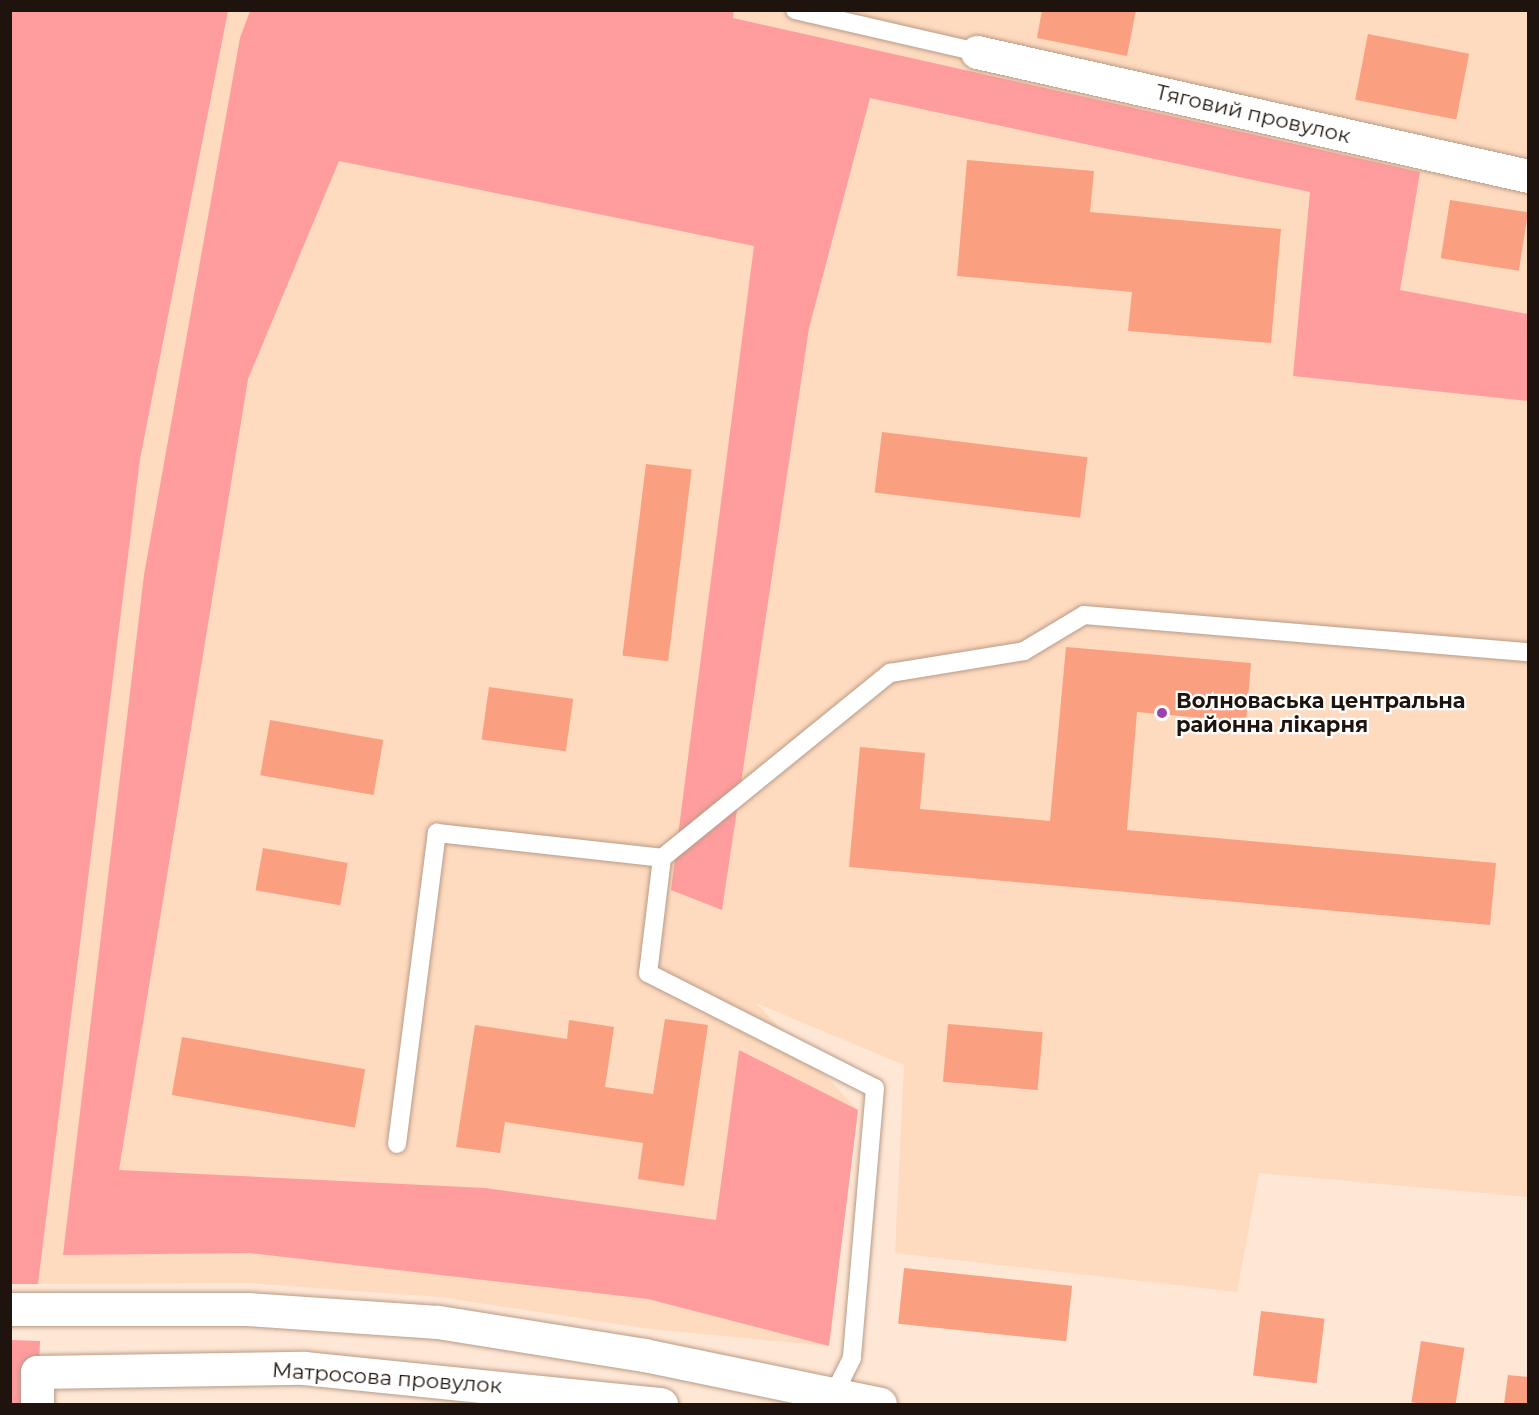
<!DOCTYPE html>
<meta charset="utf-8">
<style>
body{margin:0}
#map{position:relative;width:1539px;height:1415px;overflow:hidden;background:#ffe7d5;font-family:Montserrat,sans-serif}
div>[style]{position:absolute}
.built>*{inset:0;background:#fedabf}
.forest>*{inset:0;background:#ff9c9d;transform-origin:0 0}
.building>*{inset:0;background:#fb9f81;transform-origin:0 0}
.roads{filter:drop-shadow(0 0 2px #b89b87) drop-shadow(0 0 2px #b89b87)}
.lane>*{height:18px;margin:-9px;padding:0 9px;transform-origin:9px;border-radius:9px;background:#fff}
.street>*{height:33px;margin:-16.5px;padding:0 16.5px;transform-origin:16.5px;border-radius:16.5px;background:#fff}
.secondary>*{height:33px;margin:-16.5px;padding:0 16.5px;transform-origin:16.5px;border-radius:16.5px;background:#fff}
.dots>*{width:16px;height:16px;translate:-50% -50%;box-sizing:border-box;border:3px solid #fff;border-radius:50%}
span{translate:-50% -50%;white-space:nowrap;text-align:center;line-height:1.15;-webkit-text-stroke:4.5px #fff;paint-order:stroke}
.street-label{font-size:21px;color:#1f140d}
.poi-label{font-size:21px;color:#1f140d;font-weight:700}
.left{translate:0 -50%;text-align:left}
.frame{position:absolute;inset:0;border:12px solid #1f140d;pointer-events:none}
</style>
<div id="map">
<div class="built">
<div style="clip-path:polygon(228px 11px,1528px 11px,1528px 1197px,1259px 1173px,1237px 1292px,895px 1253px,904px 1065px,756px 1003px,858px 1110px,829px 1346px,650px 1329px,440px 1297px,248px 1283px,38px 1284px,140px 458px)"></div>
</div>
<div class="forest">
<div style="clip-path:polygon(11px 10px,228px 11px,140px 459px,38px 1284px,10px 1284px)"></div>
<div style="clip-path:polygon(250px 11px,734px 11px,733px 18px,1420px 172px,1400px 290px,1528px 314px,1528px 401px,1293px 376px,1310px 192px,870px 98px,809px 328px,722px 910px,671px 890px,754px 246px,339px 161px,248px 379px,119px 1170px,485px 1188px,716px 1220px,739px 1050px,858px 1110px,829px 1346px,648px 1299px,250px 1253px,63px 1255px,144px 575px,240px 38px)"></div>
<div style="left:11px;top:1340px;width:29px;height:64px;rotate:2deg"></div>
</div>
<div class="building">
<div style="clip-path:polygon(1042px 10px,1136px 10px,1127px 56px,1037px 38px)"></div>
<div style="left:1368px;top:34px;width:103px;height:67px;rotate:11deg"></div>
<div style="clip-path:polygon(967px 160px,1094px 171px,1090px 212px,1281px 229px,1271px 343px,1128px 331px,1132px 292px,957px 276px)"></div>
<div style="left:1450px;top:200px;width:79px;height:59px;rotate:9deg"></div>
<div style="left:882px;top:432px;width:207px;height:61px;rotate:7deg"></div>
<div style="left:646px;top:464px;width:46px;height:193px;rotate:7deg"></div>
<div style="clip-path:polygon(1066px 647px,1251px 663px,1246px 722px,1137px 712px,1127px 830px,1496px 863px,1490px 925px,849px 867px,860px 747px,925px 753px,920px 809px,1050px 821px)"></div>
<div style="left:489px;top:687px;width:85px;height:53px;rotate:8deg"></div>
<div style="left:270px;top:720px;width:115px;height:56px;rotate:10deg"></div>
<div style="left:263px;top:848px;width:86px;height:43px;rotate:10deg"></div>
<div style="clip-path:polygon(665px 1019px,708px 1025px,684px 1186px,638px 1179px,643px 1143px,505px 1122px,500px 1153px,456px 1147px,475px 1025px,567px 1039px,569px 1020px,614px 1027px,605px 1087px,653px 1094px)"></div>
<div style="left:948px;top:1024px;width:95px;height:58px;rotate:5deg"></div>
<div style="left:182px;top:1037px;width:186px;height:59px;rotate:10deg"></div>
<div style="left:904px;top:1268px;width:169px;height:56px;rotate:6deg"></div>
<div style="left:1261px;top:1311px;width:64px;height:65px;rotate:7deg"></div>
<div style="left:1421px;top:1341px;width:44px;height:62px;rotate:9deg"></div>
<div style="clip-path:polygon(1508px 1375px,1528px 1377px,1528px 1404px,1504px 1404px)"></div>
</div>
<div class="roads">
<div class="lane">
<div style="left:795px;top:10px;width:187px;rotate:13deg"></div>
<div style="left:662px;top:858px;width:116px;rotate:96.9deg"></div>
<div style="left:648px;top:973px;width:254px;rotate:26.9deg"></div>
<div style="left:875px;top:1088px;width:271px;rotate:94.9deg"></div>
<div style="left:852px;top:1358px;width:45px;rotate:116.6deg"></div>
<div style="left:397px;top:1144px;width:314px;rotate:-82.7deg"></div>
<div style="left:437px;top:833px;width:226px;rotate:6.3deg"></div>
<div style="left:662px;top:858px;width:294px;rotate:-39.1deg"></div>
<div style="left:890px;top:673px;width:136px;rotate:-9.3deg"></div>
<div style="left:1024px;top:651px;width:70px;rotate:-31deg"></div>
<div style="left:1084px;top:615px;width:446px;rotate:4.8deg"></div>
</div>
<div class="street">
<div style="left:977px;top:52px;width:565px;rotate:12.68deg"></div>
<div style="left:37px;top:1404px;width:32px;rotate:-90deg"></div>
<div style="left:37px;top:1372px;width:267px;rotate:-0.9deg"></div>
<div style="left:304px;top:1368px;width:359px;rotate:5.8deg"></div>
</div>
<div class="secondary">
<div style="left:10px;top:1309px;width:237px"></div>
<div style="left:247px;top:1309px;width:191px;rotate:3.9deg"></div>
<div style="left:438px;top:1322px;width:209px;rotate:9.1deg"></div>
<div style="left:644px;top:1355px;width:241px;rotate:11.7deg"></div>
</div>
</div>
<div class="dots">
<div style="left:1162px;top:713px;background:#9b42ae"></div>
</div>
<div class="street-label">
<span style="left:1253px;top:114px;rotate:13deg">Тяговий провулок</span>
<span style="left:387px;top:1378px;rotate:4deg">Матросова провулок</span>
</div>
<div class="poi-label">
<span class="left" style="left:1176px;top:713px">Волноваська центральна<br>районна лікарня</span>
</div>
<div class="frame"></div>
</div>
